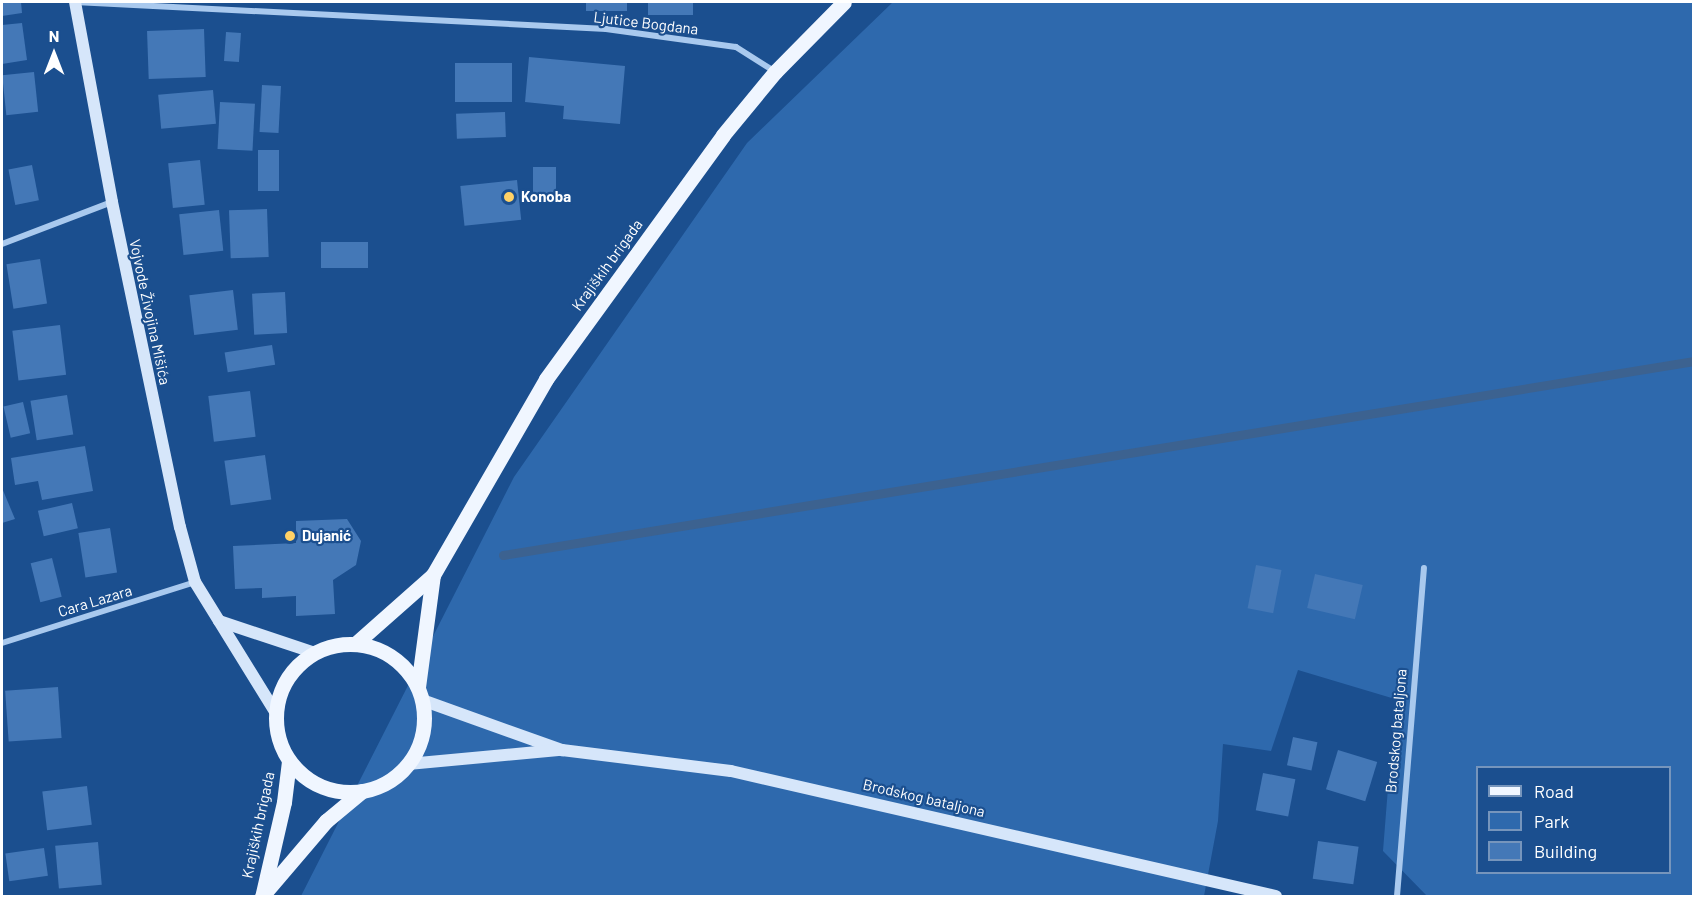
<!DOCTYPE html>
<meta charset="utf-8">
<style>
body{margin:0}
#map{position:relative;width:1695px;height:898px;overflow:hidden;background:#1b4f8f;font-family:Barlow,sans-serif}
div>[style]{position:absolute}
.green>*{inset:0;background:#2e69ad}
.stream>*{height:9px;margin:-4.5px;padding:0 4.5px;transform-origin:4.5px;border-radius:4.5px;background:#3c6290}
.building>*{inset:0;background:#4478b7;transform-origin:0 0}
.street>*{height:6px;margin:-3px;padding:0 3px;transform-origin:3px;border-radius:3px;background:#a9c9ee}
.secondary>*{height:12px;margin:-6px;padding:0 6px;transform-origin:6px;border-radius:6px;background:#d6e6fa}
.primary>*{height:15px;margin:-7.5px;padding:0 7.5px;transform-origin:7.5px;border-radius:7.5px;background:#f0f6ff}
.primary>.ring{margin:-7.5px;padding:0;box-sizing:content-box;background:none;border:15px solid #f0f6ff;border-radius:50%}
.dots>*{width:16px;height:16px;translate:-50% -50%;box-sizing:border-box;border:3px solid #1b4f8f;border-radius:50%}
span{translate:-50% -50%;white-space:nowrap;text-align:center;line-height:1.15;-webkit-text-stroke:4.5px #1b4f8f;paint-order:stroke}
.street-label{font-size:15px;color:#fff}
.poi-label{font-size:15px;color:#fff;font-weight:700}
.left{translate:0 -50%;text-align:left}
.frame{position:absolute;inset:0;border:3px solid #fff;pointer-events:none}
.legend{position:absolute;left:1476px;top:766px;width:195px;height:108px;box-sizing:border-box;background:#1b4f8f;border:2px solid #7695bc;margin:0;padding:8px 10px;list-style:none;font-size:18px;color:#fff}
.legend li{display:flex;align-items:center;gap:12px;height:30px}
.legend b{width:30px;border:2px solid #7695bc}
.north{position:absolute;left:24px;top:24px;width:60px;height:60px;-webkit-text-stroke:4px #1b4f8f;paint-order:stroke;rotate:0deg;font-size:16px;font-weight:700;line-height:24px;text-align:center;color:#fff}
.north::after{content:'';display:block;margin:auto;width:21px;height:27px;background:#fff;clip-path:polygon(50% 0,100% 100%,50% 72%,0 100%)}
</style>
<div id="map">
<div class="green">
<div style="clip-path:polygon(evenodd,893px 2px,1693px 2px,1693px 896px,1427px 896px,1383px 851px,1395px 699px,1298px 670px,1271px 751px,1223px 744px,1218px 821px,1204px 896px,301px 896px,514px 477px,747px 143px,893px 2px,1478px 768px,1670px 768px,1670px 872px,1478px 872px,1478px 768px)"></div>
</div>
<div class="stream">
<div style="left:503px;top:555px;width:1207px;rotate:-9.25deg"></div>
</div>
<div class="building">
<div style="clip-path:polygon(2px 2px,21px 2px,22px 13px,2px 16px)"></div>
<div style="left:586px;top:2px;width:41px;height:9px"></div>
<div style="left:648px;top:2px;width:45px;height:13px"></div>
<div style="clip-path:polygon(22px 23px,27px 60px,2px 64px,2px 25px)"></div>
<div style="left:204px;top:29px;width:48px;height:57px;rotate:88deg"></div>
<div style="left:226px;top:32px;width:15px;height:29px;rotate:4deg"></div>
<div style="clip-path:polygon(529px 57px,625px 66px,620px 124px,563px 119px,564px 106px,525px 102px)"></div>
<div style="left:455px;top:63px;width:57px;height:39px"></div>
<div style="left:34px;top:72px;width:40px;height:32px;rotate:84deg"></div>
<div style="left:262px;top:85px;width:19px;height:47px;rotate:3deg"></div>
<div style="left:213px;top:90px;width:34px;height:55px;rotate:85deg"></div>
<div style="left:220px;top:102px;width:35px;height:47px;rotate:3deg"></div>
<div style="left:505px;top:112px;width:25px;height:49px;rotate:88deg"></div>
<div style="left:258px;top:150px;width:21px;height:41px"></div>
<div style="left:200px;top:160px;width:45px;height:32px;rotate:84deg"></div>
<div style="left:32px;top:165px;width:36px;height:24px;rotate:79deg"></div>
<div style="left:533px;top:167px;width:23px;height:26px"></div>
<div style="left:517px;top:180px;width:40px;height:57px;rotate:84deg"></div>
<div style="left:267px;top:209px;width:48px;height:38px;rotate:88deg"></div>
<div style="left:219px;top:210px;width:41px;height:40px;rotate:84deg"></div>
<div style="left:321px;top:242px;width:47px;height:26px"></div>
<div style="left:40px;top:259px;width:45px;height:34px;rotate:81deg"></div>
<div style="left:233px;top:290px;width:40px;height:44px;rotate:83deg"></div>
<div style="left:285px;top:292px;width:41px;height:33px;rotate:87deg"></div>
<div style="left:60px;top:325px;width:50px;height:48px;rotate:83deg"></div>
<div style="left:272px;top:345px;width:20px;height:48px;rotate:81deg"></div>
<div style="left:250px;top:391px;width:46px;height:42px;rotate:83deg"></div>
<div style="left:67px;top:395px;width:40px;height:37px;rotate:81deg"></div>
<div style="left:23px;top:402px;width:32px;height:20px;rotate:77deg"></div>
<div style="clip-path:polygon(85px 446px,93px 491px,42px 500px,38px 481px,15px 485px,11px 458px)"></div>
<div style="left:265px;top:455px;width:45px;height:41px;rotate:82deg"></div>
<div style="clip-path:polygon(2px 488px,15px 519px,2px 523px)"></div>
<div style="left:72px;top:503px;width:26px;height:35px;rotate:77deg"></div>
<div style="clip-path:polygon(347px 519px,361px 541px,356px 565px,333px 580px,335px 614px,296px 616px,296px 596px,262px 598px,262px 588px,235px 589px,233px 546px,296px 543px,296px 521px)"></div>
<div style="left:110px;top:528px;width:45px;height:32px;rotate:81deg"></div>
<div style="left:52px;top:558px;width:40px;height:22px;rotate:76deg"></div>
<div style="left:1256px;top:565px;width:26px;height:44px;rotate:11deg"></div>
<div style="left:1315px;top:574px;width:49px;height:35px;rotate:13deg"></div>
<div style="left:58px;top:687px;width:51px;height:53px;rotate:86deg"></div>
<div style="left:1293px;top:737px;width:25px;height:29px;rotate:12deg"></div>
<div style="left:1338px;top:750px;width:41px;height:41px;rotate:17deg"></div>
<div style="left:1263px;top:773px;width:33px;height:38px;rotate:11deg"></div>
<div style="left:87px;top:786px;width:39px;height:45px;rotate:83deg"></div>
<div style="left:1318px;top:841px;width:41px;height:38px;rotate:8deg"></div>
<div style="left:98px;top:842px;width:43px;height:43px;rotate:85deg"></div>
<div style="left:44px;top:848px;width:28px;height:39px;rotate:82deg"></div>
</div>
<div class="street">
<div style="left:75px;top:2px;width:532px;rotate:2.91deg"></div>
<div style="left:606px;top:29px;width:131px;rotate:7.9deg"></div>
<div style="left:736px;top:47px;width:45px;rotate:32.3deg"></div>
<div style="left:2px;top:244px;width:118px;rotate:-20.9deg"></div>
<div style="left:2px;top:643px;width:202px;rotate:-17.5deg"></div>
<div style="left:1397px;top:896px;width:329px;rotate:-85.3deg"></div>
</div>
<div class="secondary">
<div style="left:75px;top:2px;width:203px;rotate:79.5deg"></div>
<div style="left:112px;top:202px;width:332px;rotate:78.2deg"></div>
<div style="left:180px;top:527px;width:57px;rotate:74.7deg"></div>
<div style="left:195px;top:582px;width:154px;rotate:58.3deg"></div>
<div style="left:219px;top:621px;width:101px;rotate:18.4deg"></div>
<div style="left:422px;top:700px;width:149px;rotate:19.7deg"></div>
<div style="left:562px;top:750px;width:170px;rotate:7.1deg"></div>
<div style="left:731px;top:771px;width:559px;rotate:12.92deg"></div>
<div style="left:408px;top:764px;width:151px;rotate:-5.3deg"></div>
</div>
<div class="primary">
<div style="left:355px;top:644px;width:104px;rotate:-41.5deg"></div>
<div style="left:433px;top:575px;width:226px;rotate:-60deg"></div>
<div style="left:546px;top:379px;width:301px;rotate:-54deg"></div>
<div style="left:723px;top:135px;width:82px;rotate:-50.5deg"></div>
<div style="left:775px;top:72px;width:98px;rotate:-45.4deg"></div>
<div class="ring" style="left:276px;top:644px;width:133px;height:133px"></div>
<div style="left:418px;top:687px;width:113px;rotate:-82.4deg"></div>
<div style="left:263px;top:893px;width:93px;rotate:-77deg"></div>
<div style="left:284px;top:802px;width:41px;rotate:-83deg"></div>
<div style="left:262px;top:896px;width:99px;rotate:-49.5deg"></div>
<div style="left:326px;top:821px;width:47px;rotate:-39.8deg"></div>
</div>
<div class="dots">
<div style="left:509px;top:197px;background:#ffd166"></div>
<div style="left:290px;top:536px;background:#ffd166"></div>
</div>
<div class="street-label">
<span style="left:646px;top:23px;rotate:7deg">Ljutice Bogdana</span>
<span style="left:607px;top:265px;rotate:-54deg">Krajiških brigada</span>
<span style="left:150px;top:312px;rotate:78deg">Vojvode Živojina Mišića</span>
<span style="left:95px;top:601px;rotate:-17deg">Cara Lazara</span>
<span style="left:1396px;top:731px;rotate:-85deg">Brodskog bataljona</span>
<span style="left:924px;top:798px;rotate:13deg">Brodskog bataljona</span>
<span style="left:258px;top:825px;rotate:-78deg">Krajiških brigada</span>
</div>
<div class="poi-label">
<span class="left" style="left:521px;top:197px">Konoba</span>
<span class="left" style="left:302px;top:536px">Dujanić</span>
</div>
<div class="frame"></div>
<ul class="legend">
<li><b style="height:8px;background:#f0f6ff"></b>Road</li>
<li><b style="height:16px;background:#2e69ad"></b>Park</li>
<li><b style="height:16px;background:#4478b7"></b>Building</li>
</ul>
<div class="north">N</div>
</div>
